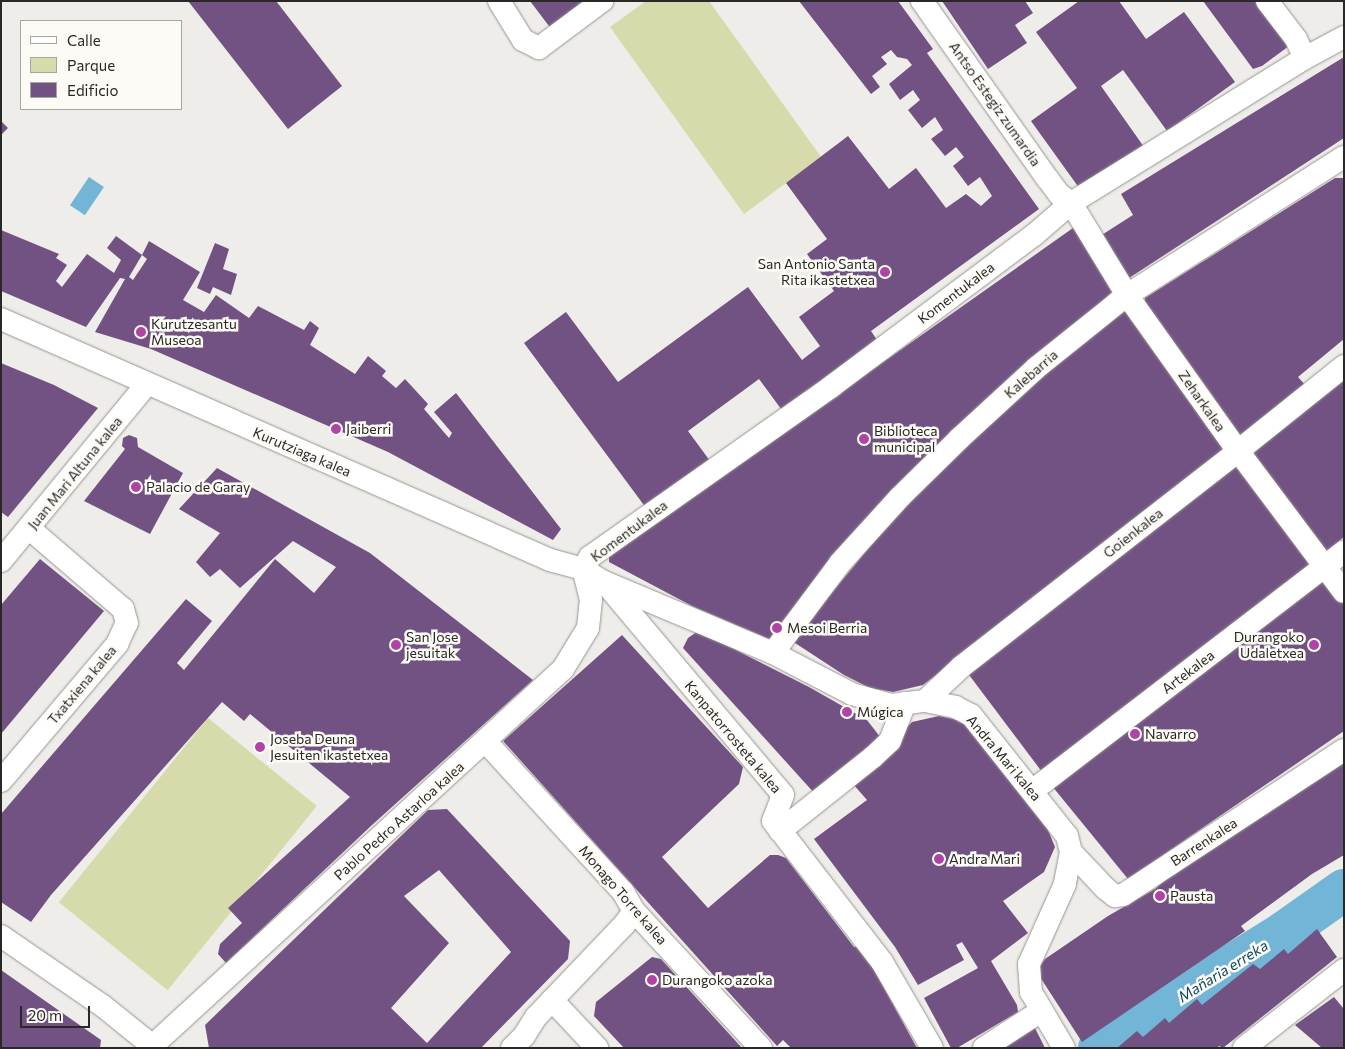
<!DOCTYPE html>
<meta charset="utf-8">
<style>
body{margin:0}
#map{position:relative;width:1345px;height:1049px;overflow:hidden;background:#efede9;font-family:Commissioner,sans-serif}
div>[style]{position:absolute}
.green>*{inset:0;background:#d7daaa;transform-origin:0 0}
.water>*{inset:0;background:#72b5d7;transform-origin:0 0}
.river>*{height:42px;margin:-21px;padding:0 21px;transform-origin:21px;border-radius:21px;background:#72b5d7}
.building>*{inset:0;background:#725283;transform-origin:0 0}
.roads{filter:drop-shadow(0 0 1px #969490) drop-shadow(0 0 1px #969490)}
.minor>*{height:22px;margin:-11px;padding:0 11px;transform-origin:11px;border-radius:11px;background:#fff}
.dots>*{width:14px;height:14px;translate:-50% -50%;box-sizing:border-box;border:2px solid #fdfbf6;border-radius:50%}
span{translate:-50% -50%;white-space:nowrap;text-align:center;line-height:1.15;-webkit-text-stroke:5px #fdfbf6;paint-order:stroke}
.street-label{font-size:14px;color:#282826}
.poi-label{font-size:14px;color:#282826}
.right{translate:-100% -50%;text-align:right}
.left{translate:0 -50%;text-align:left}
.water-label{font-size:15px;color:#0f475f;font-style:italic}
.frame{position:absolute;inset:0;border:2px solid #282826;pointer-events:none}
.legend{position:absolute;left:20px;top:20px;width:162px;height:90px;box-sizing:border-box;background:#fdfbf6;border:1px solid #a8a7a3;margin:0;padding:6px 9px;list-style:none;font-size:15px;color:#282826}
.legend li{display:flex;align-items:center;gap:10px;height:25px}
.legend b{width:25px;border:1px solid #a8a7a3}
.scale{position:absolute;left:20px;top:1006px;width:70px;height:22px;box-sizing:border-box;border:2px solid #282826;border-top:0;padding-left:6px;font-size:15px;line-height:18px;white-space:nowrap;color:#282826;-webkit-text-stroke:4px #fdfbf6;paint-order:stroke}
</style>
<div id="map">
<div class="green">
<div style="clip-path:polygon(646px 1px,709px 1px,821px 157px,744px 214px,610px 27px)"></div>
<div style="left:208px;top:718px;width:140px;height:237px;rotate:39deg"></div>
</div>
<div class="water">
<div style="left:89px;top:177px;width:18px;height:34px;rotate:34deg"></div>
</div>
<div class="river">
<div style="left:1099px;top:1048px;width:217px;rotate:-32deg"></div>
<div style="left:1283px;top:933px;width:75px;rotate:-35.2deg"></div>
</div>
<div class="building">
<div style="clip-path:polygon(188px 1px,276px 1px,342px 86px,288px 129px)"></div>
<div style="clip-path:polygon(530px 1px,600px 1px,555px 34px)"></div>
<div style="clip-path:polygon(799px 1px,898px 1px,933px 49px,927px 53px,1039px 209px,871px 331px,879px 343px,784px 413px,759px 379px,688px 431px,713px 465px,649px 512px,524px 343px,566px 312px,618px 382px,748px 287px,802px 360px,820px 346px,799px 317px,834px 291px,807px 254px,827px 239px,786px 183px,848px 136px,889px 189px,916px 168px,946px 208px,966px 194px,981px 206px,992px 196px,980px 177px,968px 186px,953px 166px,964px 157px,956px 147px,945px 156px,931px 139px,943px 130px,935px 117px,922px 128px,908px 110px,920px 100px,913px 90px,900px 100px,889px 84px,912px 65px,907px 59px,897px 57px,891px 50px,881px 57px,887px 64px,872px 76px,880px 87px,871px 94px)"></div>
<div style="clip-path:polygon(942px 1px,1025px 1px,1033px 13px,1015px 25px,1027px 43px,988px 69px)"></div>
<div style="clip-path:polygon(1079px 1px,1119px 1px,1146px 39px,1184px 12px,1235px 82px,1167px 131px,1123px 70px,1101px 86px,1144px 147px,1082px 192px,1031px 121px,1077px 88px,1036px 32px)"></div>
<div style="clip-path:polygon(1203px 1px,1256px 1px,1289px 46px,1262px 66px,1253px 69px)"></div>
<div style="clip-path:polygon(1344px 57px,1344px 138px,1126px 280px,1097px 238px,1133px 215px,1121px 194px)"></div>
<div style="clip-path:polygon(1px 121px,8px 128px,1px 135px)"></div>
<div style="clip-path:polygon(1335px 178px,1344px 178px,1344px 339px,1298px 377px,1306px 386px,1238px 439px,1145px 302px,1145px 298px)"></div>
<div style="clip-path:polygon(1073px 228px,1117px 287px,831px 558px,769px 639px,692px 606px,609px 562px,609px 556px)"></div>
<div style="clip-path:polygon(1px 230px,59px 254px,56px 258px,67px 265px,56px 281px,62px 287px,87px 254px,114px 273px,121px 260px,107px 248px,116px 236px,142px 255px,129px 277px,133px 280px,147px 259px,142px 255px,149px 241px,200px 272px,183px 300px,204px 312px,216px 295px,249px 318px,258px 306px,304px 330px,310px 321px,319px 328px,310px 345px,355px 374px,368px 356px,386px 371px,382px 376px,396px 388px,405px 379px,428px 404px,424px 409px,449px 438px,452px 433px,434px 412px,456px 393px,561px 529px,553px 540px,388px 452px,151px 349px,95px 332px,125px 279px,120px 278px,86px 327px,1px 291px)"></div>
<div style="clip-path:polygon(215px 243px,229px 249px,223px 269px,237px 274px,231px 295px,213px 287px,210px 294px,197px 288px)"></div>
<div style="clip-path:polygon(1125px 307px,1229px 448px,923px 685px,893px 692px,870px 688px,844px 675px,792px 641px,906px 503px,1067px 353px)"></div>
<div style="clip-path:polygon(1px 363px,54px 385px,98px 408px,8px 517px,1px 512px)"></div>
<div style="clip-path:polygon(1344px 377px,1344px 537px,1324px 553px,1250px 451px)"></div>
<div style="clip-path:polygon(129px 435px,137px 438px,138px 447px,183px 473px,150px 534px,84px 501px,125px 449px,122px 446px,123px 438px)"></div>
<div style="left:1235px;top:463px;width:129px;height:340px;rotate:53deg"></div>
<div style="clip-path:polygon(217px 468px,370px 553px,533px 680px,372px 825px,226px 963px,218px 954px,220px 944px,242px 923px,228px 908px,350px 797px,250px 714px,244px 721px,222px 702px,51px 895px,31px 922px,1px 902px,1px 814px,186px 599px,212px 621px,177px 663px,184px 670px,275px 559px,314px 593px,336px 567px,293px 541px,240px 588px,220px 569px,210px 577px,196px 562px,220px 533px,179px 509px)"></div>
<div style="clip-path:polygon(40px 559px,104px 611px,1px 734px,1px 605px)"></div>
<div style="clip-path:polygon(1322px 578px,1344px 604px,1344px 731px,1128px 879px,1052px 786px)"></div>
<div style="clip-path:polygon(698px 631px,809px 687px,867px 720px,884px 742px,816px 795px,683px 648px,688px 638px)"></div>
<div style="clip-path:polygon(622px 635px,743px 767px,739px 784px,662px 857px,708px 908px,770px 855px,778px 855px,786px 858px,854px 947px,861px 946px,917px 1048px,791px 1048px,783px 1040px,777px 1046px,503px 741px)"></div>
<div style="clip-path:polygon(939px 716px,967px 722px,1046px 825px,1055px 847px,1044px 872px,1003px 901px,1028px 933px,991px 961px,1017px 1005px,1018px 1012px,957px 1048px,951px 1048px,924px 998px,978px 968px,962px 942px,956px 945px,964px 960px,918px 985px,895px 947px,814px 839px,867px 800px,853px 784px,912px 722px)"></div>
<div style="clip-path:polygon(1344px 758px,1344px 855px,1312px 874px,1241px 926px,1245px 931px,1082px 1042px,1040px 977px,1040px 966px,1045px 959px,1108px 916px,1155px 889px,1170px 876px)"></div>
<div style="clip-path:polygon(evenodd,447px 809px,570px 941px,568px 959px,481px 1048px,209px 1048px,205px 1025px,428px 810px,447px 809px,439px 870px,511px 952px,427px 1043px,391px 1008px,449px 943px,404px 896px,439px 870px)"></div>
<div style="clip-path:polygon(1317px 929px,1337px 957px,1223px 1048px,1219px 1046px,1217px 1048px,1117px 1048px,1137px 1031px,1143px 1037px,1165px 1018px,1169px 1023px,1197px 999px,1202px 1005px,1253px 964px,1260px 969px,1284px 949px,1288px 954px)"></div>
<div style="clip-path:polygon(652px 957px,661px 959px,742px 1048px,624px 1048px,594px 1016px,596px 1002px)"></div>
<div style="clip-path:polygon(1px 970px,101px 1040px,100px 1048px,1px 1048px)"></div>
<div style="clip-path:polygon(1334px 997px,1344px 1009px,1344px 1048px,1322px 1048px,1295px 1025px)"></div>
<div style="clip-path:polygon(1034px 1026px,1045px 1048px,998px 1048px)"></div>
</div>
<div class="roads">
<div class="minor">
<div style="left:499px;top:1px;width:46px;rotate:58.4deg"></div>
<div style="left:523px;top:40px;width:18px;rotate:27deg"></div>
<div style="left:539px;top:48px;width:79px;rotate:-36.7deg"></div>
<div style="left:922px;top:1px;width:217px;rotate:54.8deg"></div>
<div style="left:1047px;top:178px;width:21px;rotate:53deg"></div>
<div style="left:1060px;top:195px;width:14px;rotate:36deg"></div>
<div style="left:1071px;top:203px;width:108px;rotate:58.7deg"></div>
<div style="left:1127px;top:295px;width:191px;rotate:54.6deg"></div>
<div style="left:1238px;top:451px;width:176px;rotate:53.1deg"></div>
<div style="left:1267px;top:1px;width:48px;rotate:52.7deg"></div>
<div style="left:1296px;top:39px;width:21px;rotate:65deg"></div>
<div style="left:1px;top:319px;width:600px;rotate:23.7deg"></div>
<div style="left:550px;top:560px;width:34px;rotate:15deg"></div>
<div style="left:583px;top:569px;width:25px;rotate:32deg"></div>
<div style="left:604px;top:582px;width:183px;rotate:22.8deg"></div>
<div style="left:773px;top:653px;width:89px;rotate:27.4deg"></div>
<div style="left:852px;top:694px;width:41px;rotate:15.8deg"></div>
<div style="left:891px;top:705px;width:34px;rotate:-7deg"></div>
<div style="left:925px;top:701px;width:31px;rotate:11deg"></div>
<div style="left:955px;top:707px;width:18px;rotate:27deg"></div>
<div style="left:971px;top:715px;width:154px;rotate:51.6deg"></div>
<div style="left:1067px;top:836px;width:16px;rotate:76deg"></div>
<div style="left:1071px;top:852px;width:33px;rotate:101deg"></div>
<div style="left:1065px;top:884px;width:88px;rotate:114.2deg"></div>
<div style="left:1029px;top:964px;width:28px;rotate:86deg"></div>
<div style="left:1031px;top:992px;width:65px;rotate:59.5deg"></div>
<div style="left:1px;top:561px;width:229px;rotate:-50.5deg"></div>
<div style="left:606px;top:584px;width:275px;rotate:50deg"></div>
<div style="left:783px;top:795px;width:28px;rotate:111deg"></div>
<div style="left:773px;top:821px;width:178px;rotate:52.3deg"></div>
<div style="left:882px;top:962px;width:99px;rotate:59.8deg"></div>
<div style="left:773px;top:653px;width:112px;rotate:-53.3deg"></div>
<div style="left:840px;top:563px;width:89px;rotate:-47.7deg"></div>
<div style="left:900px;top:497px;width:84px;rotate:-44.5deg"></div>
<div style="left:960px;top:438px;width:103px;rotate:-42.6deg"></div>
<div style="left:1036px;top:368px;width:117px;rotate:-38.7deg"></div>
<div style="left:1127px;top:295px;width:257px;rotate:-32.5deg"></div>
<div style="left:925px;top:701px;width:50px;rotate:-43.4deg"></div>
<div style="left:961px;top:667px;width:351px;rotate:-37.9deg"></div>
<div style="left:1238px;top:451px;width:136px;rotate:-38.7deg"></div>
<div style="left:486px;top:742px;width:203px;rotate:47.6deg"></div>
<div style="left:623px;top:892px;width:22px;rotate:60deg"></div>
<div style="left:634px;top:911px;width:187px;rotate:47.2deg"></div>
<div style="left:1px;top:781px;width:180px;rotate:-49.7deg"></div>
<div style="left:117px;top:644px;width:23px;rotate:-65deg"></div>
<div style="left:127px;top:623px;width:15px;rotate:-106deg"></div>
<div style="left:123px;top:609px;width:123px;rotate:-139.3deg"></div>
<div style="left:1032px;top:791px;width:393px;rotate:-37.5deg"></div>
<div style="left:780px;top:831px;width:119px;rotate:-38.5deg"></div>
<div style="left:873px;top:757px;width:23px;rotate:-43deg"></div>
<div style="left:890px;top:741px;width:41px;rotate:-68.5deg"></div>
<div style="left:1071px;top:852px;width:50px;rotate:46.6deg"></div>
<div style="left:1105px;top:888px;width:13px;rotate:39deg"></div>
<div style="left:1115px;top:896px;width:8px;rotate:-7deg"></div>
<div style="left:1123px;top:895px;width:264px;rotate:-33.3deg"></div>
<div style="left:1px;top:936px;width:124px;rotate:34.5deg"></div>
<div style="left:103px;top:1006px;width:67px;rotate:38.9deg"></div>
<div style="left:552px;top:1000px;width:66px;rotate:46.8deg"></div>
<div style="left:150px;top:1048px;width:561px;rotate:-42.54deg"></div>
<div style="left:563px;top:669px;width:48px;rotate:-58.6deg"></div>
<div style="left:588px;top:628px;width:28px;rotate:-84deg"></div>
<div style="left:591px;top:600px;width:32px;rotate:-104deg"></div>
<div style="left:583px;top:569px;width:14px;rotate:-60deg"></div>
<div style="left:590px;top:557px;width:296px;rotate:-35.2deg"></div>
<div style="left:832px;top:386px;width:252px;rotate:-36.8deg"></div>
<div style="left:1034px;top:235px;width:49px;rotate:-40.9deg"></div>
<div style="left:1071px;top:203px;width:275px;rotate:-31.8deg"></div>
<div style="left:1305px;top:58px;width:44px;rotate:-28.3deg"></div>
<div style="left:512px;top:1048px;width:17px;rotate:-45deg"></div>
<div style="left:524px;top:1036px;width:22px;rotate:-58deg"></div>
<div style="left:536px;top:1017px;width:127px;rotate:-46.3deg"></div>
<div style="left:624px;top:925px;width:17px;rotate:-54deg"></div>
<div style="left:984px;top:1048px;width:68px;rotate:-33deg"></div>
<div style="left:1244px;top:1048px;width:127px;rotate:-38deg"></div>
</div>
</div>
<div class="dots">
<div style="left:885px;top:272px;background:#ad44a6"></div>
<div style="left:141px;top:332px;background:#ad44a6"></div>
<div style="left:336px;top:429px;background:#ad44a6"></div>
<div style="left:864px;top:439px;background:#ad44a6"></div>
<div style="left:136px;top:487px;background:#ad44a6"></div>
<div style="left:777px;top:628px;background:#ad44a6"></div>
<div style="left:396px;top:645px;background:#ad44a6"></div>
<div style="left:1314px;top:645px;background:#ad44a6"></div>
<div style="left:847px;top:712px;background:#ad44a6"></div>
<div style="left:1135px;top:734px;background:#ad44a6"></div>
<div style="left:260px;top:747px;background:#ad44a6"></div>
<div style="left:939px;top:859px;background:#ad44a6"></div>
<div style="left:1160px;top:896px;background:#ad44a6"></div>
<div style="left:652px;top:980px;background:#ad44a6"></div>
</div>
<div class="street-label">
<span style="left:995px;top:104px;rotate:55deg">Antso Estegiz zumardia</span>
<span style="left:956px;top:293px;rotate:-37deg">Komentukalea</span>
<span style="left:1031px;top:374px;rotate:-41deg">Kalebarria</span>
<span style="left:1202px;top:401px;rotate:55deg">Zeharkalea</span>
<span style="left:302px;top:452px;rotate:23deg">Kurutziaga kalea</span>
<span style="left:75px;top:473px;rotate:-51deg">Juan Mari Altuna kalea</span>
<span style="left:629px;top:531px;rotate:-37deg">Komentukalea</span>
<span style="left:1133px;top:533px;rotate:-38deg">Goienkalea</span>
<span style="left:1188px;top:672px;rotate:-37deg">Artekalea</span>
<span style="left:82px;top:685px;rotate:-50deg">Txatxiena kalea</span>
<span style="left:733px;top:737px;rotate:50deg">Kanpatorrosteta kalea</span>
<span style="left:1004px;top:758px;rotate:50deg">Andra Mari kalea</span>
<span style="left:399px;top:821px;rotate:-42deg">Pablo Pedro Astarloa kalea</span>
<span style="left:1204px;top:842px;rotate:-33deg">Barrenkalea</span>
<span style="left:623px;top:895px;rotate:49deg">Monago Torre kalea</span>
</div>
<div class="poi-label">
<span class="right" style="left:875px;top:272px">San Antonio Santa<br>Rita ikastetxea</span>
<span class="left" style="left:151px;top:332px">Kurutzesantu<br>Museoa</span>
<span class="left" style="left:346px;top:429px">Jaiberri</span>
<span class="left" style="left:874px;top:439px">Biblioteca<br>municipal</span>
<span class="left" style="left:146px;top:487px">Palacio de Garay</span>
<span class="left" style="left:787px;top:628px">Mesoi Berria</span>
<span class="left" style="left:406px;top:645px">San Jose<br>jesuitak</span>
<span class="right" style="left:1304px;top:645px">Durangoko<br>Udaletxea</span>
<span class="left" style="left:857px;top:712px">Múgica</span>
<span class="left" style="left:1145px;top:734px">Navarro</span>
<span class="left" style="left:270px;top:747px">Joseba Deuna<br>Jesuiten ikastetxea</span>
<span class="left" style="left:949px;top:859px">Andra Mari</span>
<span class="left" style="left:1170px;top:896px">Pausta</span>
<span class="left" style="left:662px;top:980px">Durangoko azoka</span>
</div>
<div class="water-label">
<span style="left:1223px;top:971px;rotate:-32deg">Mañaria erreka</span>
</div>
<div class="frame"></div>
<ul class="legend">
<li><b style="height:6px;background:#fff"></b>Calle</li>
<li><b style="height:14px;background:#d7daaa"></b>Parque</li>
<li><b style="height:14px;background:#725283"></b>Edificio</li>
</ul>
<div class="scale">20 m</div>
</div>
